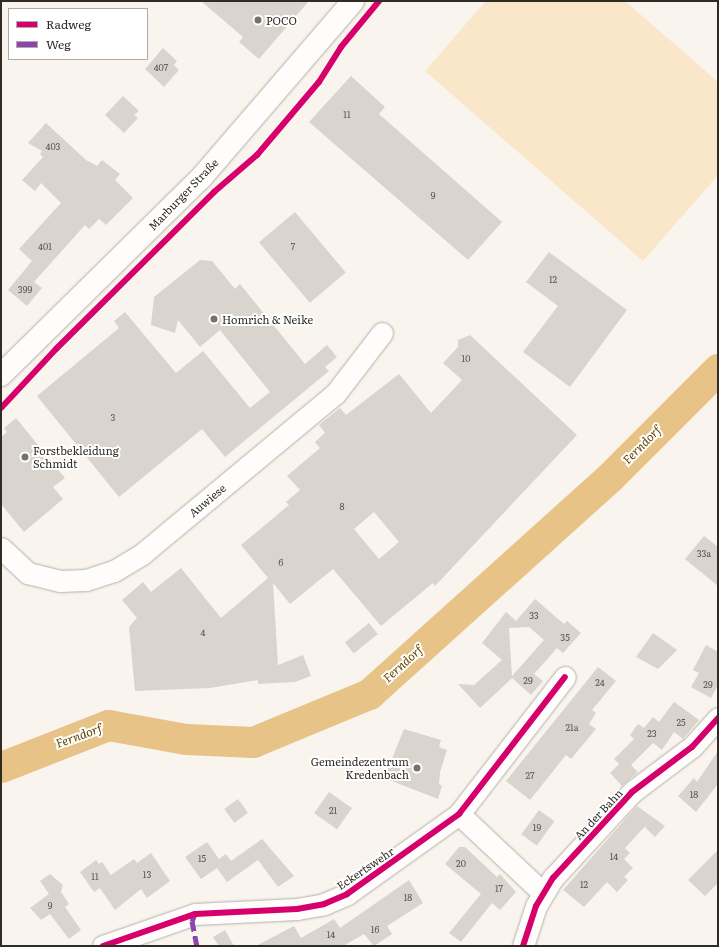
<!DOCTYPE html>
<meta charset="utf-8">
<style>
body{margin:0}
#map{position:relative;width:719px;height:947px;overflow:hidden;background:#f9f4ed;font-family:Literata,serif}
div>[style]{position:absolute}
.green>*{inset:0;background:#fae6c9}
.river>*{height:31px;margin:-15.5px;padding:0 15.5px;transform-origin:15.5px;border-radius:15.5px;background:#e7c387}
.building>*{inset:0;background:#d9d4ce;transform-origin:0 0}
.roads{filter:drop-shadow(0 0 1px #b4b0aa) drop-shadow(0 0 1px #b4b0aa)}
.street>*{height:21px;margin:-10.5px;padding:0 10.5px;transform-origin:10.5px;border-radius:10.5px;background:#fefdfc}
.primary>*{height:22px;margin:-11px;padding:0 11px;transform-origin:11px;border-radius:11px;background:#fefdfc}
.quiet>*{height:5px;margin-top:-2.5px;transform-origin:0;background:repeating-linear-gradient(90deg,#8e44ad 0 10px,transparent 0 15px)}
.cycleway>*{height:6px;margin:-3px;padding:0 3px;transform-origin:3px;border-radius:3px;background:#d6006c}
.dots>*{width:11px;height:11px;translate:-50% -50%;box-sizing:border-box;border:2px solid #fff;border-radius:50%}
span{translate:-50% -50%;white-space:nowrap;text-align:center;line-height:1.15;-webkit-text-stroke:4px #fff;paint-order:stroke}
.number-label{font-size:9px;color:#5a564f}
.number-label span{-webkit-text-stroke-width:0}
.poi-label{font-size:11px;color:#302c25}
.left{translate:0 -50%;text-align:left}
.right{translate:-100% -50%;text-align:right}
.street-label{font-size:11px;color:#302c25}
.water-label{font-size:12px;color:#664600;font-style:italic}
.frame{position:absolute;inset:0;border:2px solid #302c25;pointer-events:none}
.legend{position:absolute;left:8px;top:8px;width:140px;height:52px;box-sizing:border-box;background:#fff;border:1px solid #acaba8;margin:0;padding:5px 7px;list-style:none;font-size:12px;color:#302c25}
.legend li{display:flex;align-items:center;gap:8px;height:20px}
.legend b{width:20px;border:1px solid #acaba8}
</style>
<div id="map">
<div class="green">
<div style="clip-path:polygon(486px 1px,625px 1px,718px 82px,718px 175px,643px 261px,425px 71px)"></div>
</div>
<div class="river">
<div style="left:1px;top:767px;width:115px;rotate:-21.4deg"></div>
<div style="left:108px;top:725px;width:79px;rotate:10.2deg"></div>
<div style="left:186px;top:739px;width:67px;rotate:2.6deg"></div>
<div style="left:253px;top:742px;width:126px;rotate:-22.5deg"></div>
<div style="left:369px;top:694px;width:324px;rotate:-42deg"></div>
<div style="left:610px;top:477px;width:153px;rotate:-45deg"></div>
</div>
<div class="building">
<div style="clip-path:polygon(201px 1px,309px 1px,259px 59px,239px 42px,243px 37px)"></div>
<div style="clip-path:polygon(163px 48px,177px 61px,174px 65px,179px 70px,164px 87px,145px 69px)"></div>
<div style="clip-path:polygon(351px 76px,385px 107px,379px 114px,502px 222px,468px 260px,309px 122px)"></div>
<div style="clip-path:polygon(123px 96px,139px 111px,134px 115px,138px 118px,124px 133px,105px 115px)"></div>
<div style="clip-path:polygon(46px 123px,86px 160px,97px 166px,102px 160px,120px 174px,115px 180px,133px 198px,106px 225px,99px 219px,89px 229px,85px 225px,34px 282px,42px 288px,27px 306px,8px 290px,32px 261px,19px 249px,61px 203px,41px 183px,35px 191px,22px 180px,43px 157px,40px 154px,42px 151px,28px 143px)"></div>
<div style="left:295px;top:212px;width:79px;height:47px;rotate:50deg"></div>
<div style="clip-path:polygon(549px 252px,627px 310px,570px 387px,523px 352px,558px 306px,526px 282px)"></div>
<div style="clip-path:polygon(200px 260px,212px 261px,235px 289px,240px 284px,305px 364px,327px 345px,337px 357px,325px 367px,329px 371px,225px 457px,202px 429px,119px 497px,37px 396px,119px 328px,114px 321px,125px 312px,176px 373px,203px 351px,250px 408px,270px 392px,220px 330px,200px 347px,178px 320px,175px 333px,151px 325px,154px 297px)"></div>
<div style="clip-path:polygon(evenodd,470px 335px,577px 435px,435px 586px,433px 583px,381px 626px,333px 569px,290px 604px,273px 583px,278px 665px,303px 655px,311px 676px,295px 682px,258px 684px,258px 680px,210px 688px,135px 691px,129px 627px,137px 618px,122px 600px,143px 582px,151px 592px,181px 568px,221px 618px,268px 578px,241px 545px,289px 505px,286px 502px,300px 490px,287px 476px,320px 448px,315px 442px,325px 433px,319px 425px,340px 408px,346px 415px,399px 374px,431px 413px,462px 380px,443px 363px,458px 347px,458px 340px,470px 335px,374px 512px,399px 542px,379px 559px,354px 529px,374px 512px)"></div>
<div style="clip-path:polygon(16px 418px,65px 478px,53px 487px,63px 499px,24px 532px,1px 504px,1px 437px,7px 432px,4px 428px)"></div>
<div style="clip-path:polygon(704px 536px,718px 547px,718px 586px,685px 559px)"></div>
<div style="clip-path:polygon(evenodd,535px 599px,564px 624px,567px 621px,581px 633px,563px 653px,557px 648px,534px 674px,543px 681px,531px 695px,512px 678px,480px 708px,458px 684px,474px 685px,502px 660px,482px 643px,506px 612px,516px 621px,535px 599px,529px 627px,544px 640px,512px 676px,509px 628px,529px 627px)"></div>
<div style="left:369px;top:623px;width:14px;height:31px;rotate:51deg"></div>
<div style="clip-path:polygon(653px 633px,677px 650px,658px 669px,636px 657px)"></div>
<div style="clip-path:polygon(706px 645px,718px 652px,718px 685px,711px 698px,691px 687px,699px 673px,693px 670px)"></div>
<div style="clip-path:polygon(598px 667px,616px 681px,592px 710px,596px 713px,589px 724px,596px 729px,571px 759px,566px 755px,530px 800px,506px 781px)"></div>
<div style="clip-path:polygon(674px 702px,699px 720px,683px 739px,674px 732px,662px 750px,653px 743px,631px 765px,638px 772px,622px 786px,610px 773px,619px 764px,614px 759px,634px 739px,630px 735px,638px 724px,644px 728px,653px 717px,659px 722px)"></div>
<div style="clip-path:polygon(404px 729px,441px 740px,439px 747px,447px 750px,440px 772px,439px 784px,442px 786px,438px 799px,384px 778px)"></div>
<div style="clip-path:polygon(718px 751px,718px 784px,696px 812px,678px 796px,694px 778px,697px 782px)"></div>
<div style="left:329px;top:792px;width:28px;height:26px;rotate:35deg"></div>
<div style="left:238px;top:799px;width:17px;height:17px;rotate:54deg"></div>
<div style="clip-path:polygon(637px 806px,665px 826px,655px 837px,645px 827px,649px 822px,625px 848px,630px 853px,624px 859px,633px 868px,624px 877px,628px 880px,617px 892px,607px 882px,584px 907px,563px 890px)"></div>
<div style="left:539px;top:810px;width:19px;height:30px;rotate:36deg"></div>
<div style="clip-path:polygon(262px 839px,294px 876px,278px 887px,258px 860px,227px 882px,217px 868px,201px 879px,185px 857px,207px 842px,219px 859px,226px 854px,231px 861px)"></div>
<div style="clip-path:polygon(459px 847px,465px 847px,497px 877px,500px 874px,516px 892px,500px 910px,492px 903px,461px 942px,449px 933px,481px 894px,445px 864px)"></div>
<div style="clip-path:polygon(718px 850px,718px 883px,705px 896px,688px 880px)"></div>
<div style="clip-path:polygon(151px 853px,170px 881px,147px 898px,141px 889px,115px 910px,100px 888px,94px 892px,80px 872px,96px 860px,99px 864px,102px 862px,111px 875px,134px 859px,137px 863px)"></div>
<div style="clip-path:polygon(50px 874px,63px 885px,61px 892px,69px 904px,65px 907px,81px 930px,69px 939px,50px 914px,41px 920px,30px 908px,49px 894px,40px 881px)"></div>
<div style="clip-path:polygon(409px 880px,423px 903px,387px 926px,392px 934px,374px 946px,364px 934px,343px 946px,256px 946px,294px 926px,301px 938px,334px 919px,340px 928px)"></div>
<div style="clip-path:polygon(225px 930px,234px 946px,219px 946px,213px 937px)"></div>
</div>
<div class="roads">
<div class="street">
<div style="left:1px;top:548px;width:37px;rotate:43deg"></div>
<div style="left:28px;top:573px;width:33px;rotate:14deg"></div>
<div style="left:60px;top:581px;width:26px;rotate:-2deg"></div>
<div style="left:86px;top:580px;width:29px;rotate:-18deg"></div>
<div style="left:114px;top:571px;width:33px;rotate:-31deg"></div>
<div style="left:142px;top:554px;width:251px;rotate:-39.7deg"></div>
<div style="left:335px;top:394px;width:77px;rotate:-52.4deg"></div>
<div style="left:459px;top:814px;width:114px;rotate:43.2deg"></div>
<div style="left:103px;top:946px;width:97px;rotate:-19.2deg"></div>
<div style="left:195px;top:914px;width:102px;rotate:-2.8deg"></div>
<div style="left:297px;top:909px;width:27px;rotate:-10deg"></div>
<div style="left:324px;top:904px;width:25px;rotate:-23deg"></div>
<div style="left:347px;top:894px;width:138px;rotate:-35.5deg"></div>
<div style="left:459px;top:814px;width:173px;rotate:-52.3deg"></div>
<div style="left:523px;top:946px;width:42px;rotate:-72deg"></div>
<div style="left:536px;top:906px;width:33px;rotate:-59deg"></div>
<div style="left:553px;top:878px;width:117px;rotate:-47.4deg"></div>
<div style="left:632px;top:792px;width:75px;rotate:-36.9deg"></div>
<div style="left:692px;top:747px;width:39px;rotate:-48deg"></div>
</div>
<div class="primary">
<div style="left:1px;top:375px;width:281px;rotate:-44.6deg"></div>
<div style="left:201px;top:178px;width:233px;rotate:-49.3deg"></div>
</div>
</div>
<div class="quiet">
<div style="left:195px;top:914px;width:8px;rotate:113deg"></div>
<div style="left:192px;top:921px;width:25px;rotate:79deg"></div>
</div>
<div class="cycleway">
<div style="left:1px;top:408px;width:81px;rotate:-47deg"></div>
<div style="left:56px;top:349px;width:223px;rotate:-44.8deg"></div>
<div style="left:214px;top:192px;width:57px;rotate:-40.7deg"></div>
<div style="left:257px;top:155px;width:96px;rotate:-49.7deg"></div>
<div style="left:319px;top:82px;width:41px;rotate:-57.8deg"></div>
<div style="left:341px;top:47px;width:60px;rotate:-50.4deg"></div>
<div style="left:103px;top:946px;width:97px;rotate:-19.2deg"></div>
<div style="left:195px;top:914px;width:102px;rotate:-2.8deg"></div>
<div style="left:297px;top:909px;width:27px;rotate:-10deg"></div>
<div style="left:324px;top:904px;width:25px;rotate:-23deg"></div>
<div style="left:347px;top:894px;width:138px;rotate:-35.5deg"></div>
<div style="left:459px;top:814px;width:173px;rotate:-52.3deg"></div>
<div style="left:523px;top:946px;width:42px;rotate:-72deg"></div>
<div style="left:536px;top:906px;width:33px;rotate:-59deg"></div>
<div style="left:553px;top:878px;width:117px;rotate:-47.4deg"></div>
<div style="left:632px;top:792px;width:75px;rotate:-36.9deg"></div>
<div style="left:692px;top:747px;width:39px;rotate:-48deg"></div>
</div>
<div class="dots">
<div style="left:258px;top:20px;background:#76726b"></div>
<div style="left:214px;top:319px;background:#76726b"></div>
<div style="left:25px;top:457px;background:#76726b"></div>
<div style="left:417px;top:768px;background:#76726b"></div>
</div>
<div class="number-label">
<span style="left:161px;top:67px">407</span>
<span style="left:347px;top:114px">11</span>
<span style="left:53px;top:146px">403</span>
<span style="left:433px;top:195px">9</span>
<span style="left:45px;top:246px">401</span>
<span style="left:293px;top:246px">7</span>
<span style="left:553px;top:279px">12</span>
<span style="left:25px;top:289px">399</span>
<span style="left:466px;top:358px">10</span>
<span style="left:113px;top:417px">3</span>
<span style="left:342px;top:506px">8</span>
<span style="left:704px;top:553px">33a</span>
<span style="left:281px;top:562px">6</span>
<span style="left:534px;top:615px">33</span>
<span style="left:203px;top:632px">4</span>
<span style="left:565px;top:637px">35</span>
<span style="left:528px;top:680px">29</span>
<span style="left:600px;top:682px">24</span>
<span style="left:708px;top:684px">29</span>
<span style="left:681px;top:722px">25</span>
<span style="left:572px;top:727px">21a</span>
<span style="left:652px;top:733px">23</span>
<span style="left:530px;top:775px">27</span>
<span style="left:694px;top:794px">18</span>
<span style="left:333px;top:810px">21</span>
<span style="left:537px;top:827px">19</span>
<span style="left:614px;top:856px">14</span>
<span style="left:202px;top:858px">15</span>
<span style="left:461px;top:863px">20</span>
<span style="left:147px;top:874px">13</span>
<span style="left:95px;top:876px">11</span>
<span style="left:584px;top:884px">12</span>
<span style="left:499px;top:888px">17</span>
<span style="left:408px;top:897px">18</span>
<span style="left:50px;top:905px">9</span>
<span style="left:375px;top:929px">16</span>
<span style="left:331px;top:934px">14</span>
</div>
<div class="poi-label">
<span class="left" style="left:266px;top:20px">POCO</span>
<span class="left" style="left:222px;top:319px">Homrich &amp; Neike</span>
<span class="left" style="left:33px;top:457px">Forstbekleidung<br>Schmidt</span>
<span class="right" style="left:409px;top:768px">Gemeindezentrum<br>Kredenbach</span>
</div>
<div class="street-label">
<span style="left:183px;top:194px;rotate:-46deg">Marburger Straße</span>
<span style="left:207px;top:500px;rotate:-40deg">Auwiese</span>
<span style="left:598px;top:814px;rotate:-47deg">An der Bahn</span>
<span style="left:365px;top:868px;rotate:-34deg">Eckertswehr</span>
</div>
<div class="water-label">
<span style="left:642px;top:445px;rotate:-45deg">Ferndorf</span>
<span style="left:403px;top:664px;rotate:-42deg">Ferndorf</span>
<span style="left:79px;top:736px;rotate:-20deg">Ferndorf</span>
</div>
<div class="frame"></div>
<ul class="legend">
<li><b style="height:5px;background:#d6006c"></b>Radweg</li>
<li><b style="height:5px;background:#8e44ad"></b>Weg</li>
</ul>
</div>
